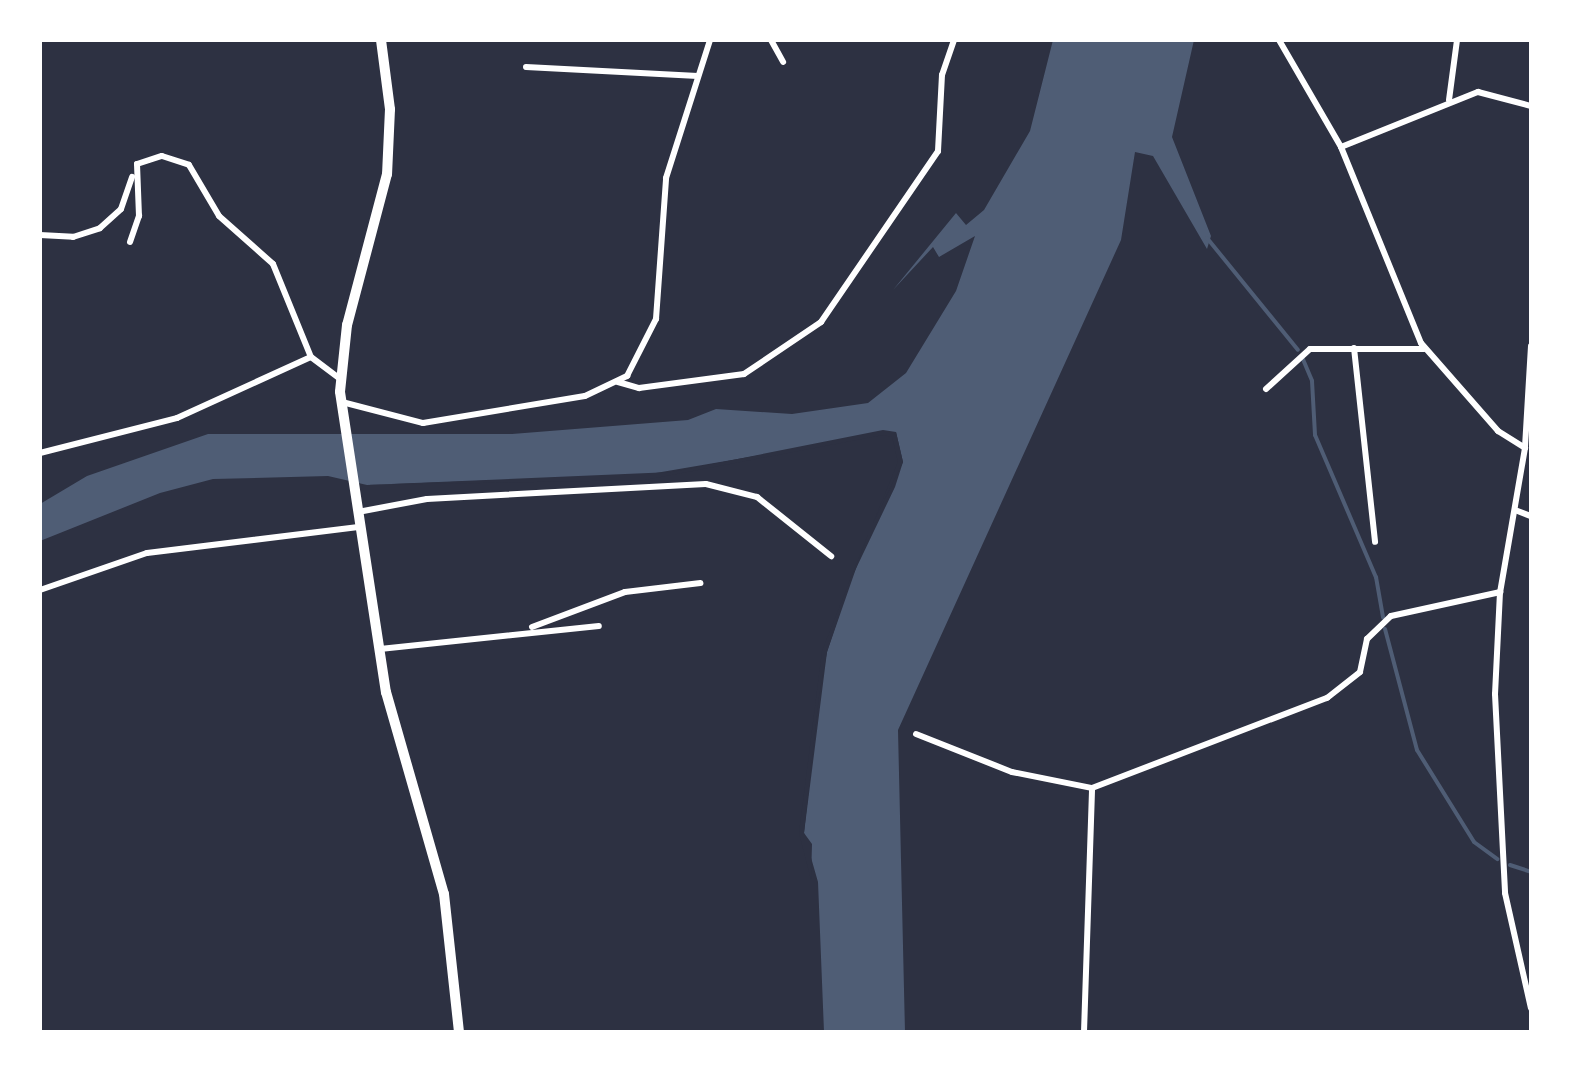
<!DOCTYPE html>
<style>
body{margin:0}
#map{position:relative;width:1571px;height:1072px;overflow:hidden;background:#2d3142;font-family:"DejaVu Sans",sans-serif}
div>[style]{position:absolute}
.water>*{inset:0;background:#4f5d75}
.pier>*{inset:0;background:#2d3142}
.stream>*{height:4px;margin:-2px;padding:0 2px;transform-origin:2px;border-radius:2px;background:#4f5d75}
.minor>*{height:6px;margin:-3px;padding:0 3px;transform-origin:3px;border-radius:3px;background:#fff}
.secondary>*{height:10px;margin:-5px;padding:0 5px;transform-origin:5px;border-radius:5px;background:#fff}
span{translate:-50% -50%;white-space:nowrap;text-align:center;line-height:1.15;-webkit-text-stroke:9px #fff;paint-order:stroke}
.frame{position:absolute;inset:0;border:42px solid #fff;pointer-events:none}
</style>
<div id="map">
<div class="water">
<div style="clip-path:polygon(1053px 40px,1194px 40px,1172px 137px,1211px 236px,1207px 249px,1153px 156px,1135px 152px,1121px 240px,898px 730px,905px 1032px,824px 1032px,818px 882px,804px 833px,827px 652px,851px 579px,895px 487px,903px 462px,896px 432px,644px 475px,367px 485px,328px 476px,213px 479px,160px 493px,40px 541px,40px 504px,87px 476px,208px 434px,512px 434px,688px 420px,716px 409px,792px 414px,868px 403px,906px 373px,956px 291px,975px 236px,939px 257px,933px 247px,893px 290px,956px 213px,966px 225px,984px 210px,1030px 131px)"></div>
</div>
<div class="pier">
<div style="clip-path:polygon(883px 430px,896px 432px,903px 462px,873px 523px,898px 462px,892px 437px,883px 435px,645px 480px,367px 485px,672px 472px)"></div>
<div style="clip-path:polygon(868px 534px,827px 652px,819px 696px,804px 833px,812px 844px,811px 880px,799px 833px,822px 651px)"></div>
</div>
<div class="stream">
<div style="left:1207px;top:238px;width:144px;rotate:50.9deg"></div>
<div style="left:1302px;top:357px;width:26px;rotate:67deg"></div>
<div style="left:1312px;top:381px;width:54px;rotate:86.8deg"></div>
<div style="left:1315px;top:435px;width:155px;rotate:66.8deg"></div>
<div style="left:1376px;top:577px;width:41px;rotate:80.1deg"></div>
<div style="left:1385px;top:629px;width:125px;rotate:75.2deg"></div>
<div style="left:1417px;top:750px;width:108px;rotate:58.2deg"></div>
<div style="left:1474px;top:842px;width:29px;rotate:36deg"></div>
<div style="left:1510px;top:865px;width:22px;rotate:18deg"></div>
</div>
<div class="minor">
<div style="left:771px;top:40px;width:25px;rotate:61deg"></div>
<div style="left:1279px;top:40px;width:124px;rotate:59.9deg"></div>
<div style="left:1341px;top:147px;width:212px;rotate:67.8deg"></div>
<div style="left:1421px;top:343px;width:117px;rotate:48.8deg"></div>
<div style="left:1498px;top:431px;width:32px;rotate:32deg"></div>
<div style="left:526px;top:67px;width:172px;rotate:3deg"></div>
<div style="left:1449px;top:100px;width:61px;rotate:-82.4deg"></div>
<div style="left:1341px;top:147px;width:148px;rotate:-21.9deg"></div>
<div style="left:1478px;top:92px;width:55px;rotate:14.8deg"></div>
<div style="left:40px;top:235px;width:33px;rotate:3deg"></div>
<div style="left:73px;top:237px;width:28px;rotate:-18deg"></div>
<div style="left:100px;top:228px;width:28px;rotate:-42deg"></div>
<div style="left:121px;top:209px;width:34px;rotate:-71deg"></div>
<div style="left:130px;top:242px;width:28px;rotate:-71deg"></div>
<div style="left:139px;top:216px;width:52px;rotate:-92.2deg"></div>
<div style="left:137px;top:164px;width:26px;rotate:-18deg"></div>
<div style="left:162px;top:156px;width:28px;rotate:18deg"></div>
<div style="left:189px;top:165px;width:59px;rotate:59.5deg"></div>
<div style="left:219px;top:216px;width:72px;rotate:41.6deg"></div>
<div style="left:273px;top:264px;width:100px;rotate:67.8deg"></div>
<div style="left:311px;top:357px;width:36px;rotate:37deg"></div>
<div style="left:1531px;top:346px;width:102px;rotate:93.4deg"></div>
<div style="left:1525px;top:448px;width:146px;rotate:99.8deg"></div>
<div style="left:1500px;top:592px;width:102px;rotate:92.8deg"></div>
<div style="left:1495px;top:694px;width:199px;rotate:87.1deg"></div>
<div style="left:1505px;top:893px;width:118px;rotate:77.3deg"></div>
<div style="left:1354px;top:348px;width:195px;rotate:83.8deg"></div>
<div style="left:618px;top:382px;width:22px;rotate:16deg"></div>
<div style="left:639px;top:388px;width:106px;rotate:-7.6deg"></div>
<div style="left:744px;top:374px;width:93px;rotate:-34deg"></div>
<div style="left:821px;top:322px;width:207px;rotate:-55.6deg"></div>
<div style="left:938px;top:151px;width:76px;rotate:-87deg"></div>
<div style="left:942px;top:75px;width:37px;rotate:-71deg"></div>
<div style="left:1266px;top:389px;width:59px;rotate:-42.3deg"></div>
<div style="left:1310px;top:349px;width:114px"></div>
<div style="left:342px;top:402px;width:84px;rotate:14.5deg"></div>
<div style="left:423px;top:423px;width:164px;rotate:-9.5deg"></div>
<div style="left:585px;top:396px;width:47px;rotate:-25.5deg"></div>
<div style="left:627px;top:376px;width:64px;rotate:-63deg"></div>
<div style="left:656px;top:319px;width:141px;rotate:-85.9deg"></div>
<div style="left:666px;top:178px;width:145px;rotate:-72.3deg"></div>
<div style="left:40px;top:453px;width:141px;rotate:-14.3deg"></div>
<div style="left:177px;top:418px;width:147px;rotate:-24.5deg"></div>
<div style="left:1515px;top:510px;width:17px;rotate:21deg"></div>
<div style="left:358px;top:512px;width:70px;rotate:-10.7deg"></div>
<div style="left:427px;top:499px;width:279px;rotate:-3.1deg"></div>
<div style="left:706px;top:484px;width:53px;rotate:14.3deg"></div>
<div style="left:757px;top:497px;width:95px;rotate:38.6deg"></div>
<div style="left:40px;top:590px;width:113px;rotate:-19.1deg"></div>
<div style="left:147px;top:553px;width:215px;rotate:-7deg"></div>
<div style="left:532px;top:627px;width:99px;rotate:-20.6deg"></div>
<div style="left:625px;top:592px;width:76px;rotate:-6.8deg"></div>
<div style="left:380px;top:649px;width:220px;rotate:-6deg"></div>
<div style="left:916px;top:734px;width:103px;rotate:21.6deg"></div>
<div style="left:1012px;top:772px;width:82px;rotate:11.3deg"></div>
<div style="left:1092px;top:788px;width:252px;rotate:-21deg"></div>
<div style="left:1327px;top:698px;width:42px;rotate:-38.2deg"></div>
<div style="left:1360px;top:672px;width:34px;rotate:-78deg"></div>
<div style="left:1367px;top:639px;width:33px;rotate:-44deg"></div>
<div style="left:1391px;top:616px;width:112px;rotate:-12.4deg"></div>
<div style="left:1084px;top:1032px;width:244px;rotate:-88.1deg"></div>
</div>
<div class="secondary">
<div style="left:381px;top:40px;width:70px;rotate:82.6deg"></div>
<div style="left:390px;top:109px;width:65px;rotate:92.6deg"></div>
<div style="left:387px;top:174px;width:156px;rotate:104.8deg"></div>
<div style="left:347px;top:325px;width:67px;rotate:96deg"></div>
<div style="left:340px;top:392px;width:304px;rotate:81.3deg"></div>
<div style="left:386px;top:692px;width:210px;rotate:74deg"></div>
<div style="left:444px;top:894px;width:139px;rotate:83.8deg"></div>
</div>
<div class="frame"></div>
</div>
